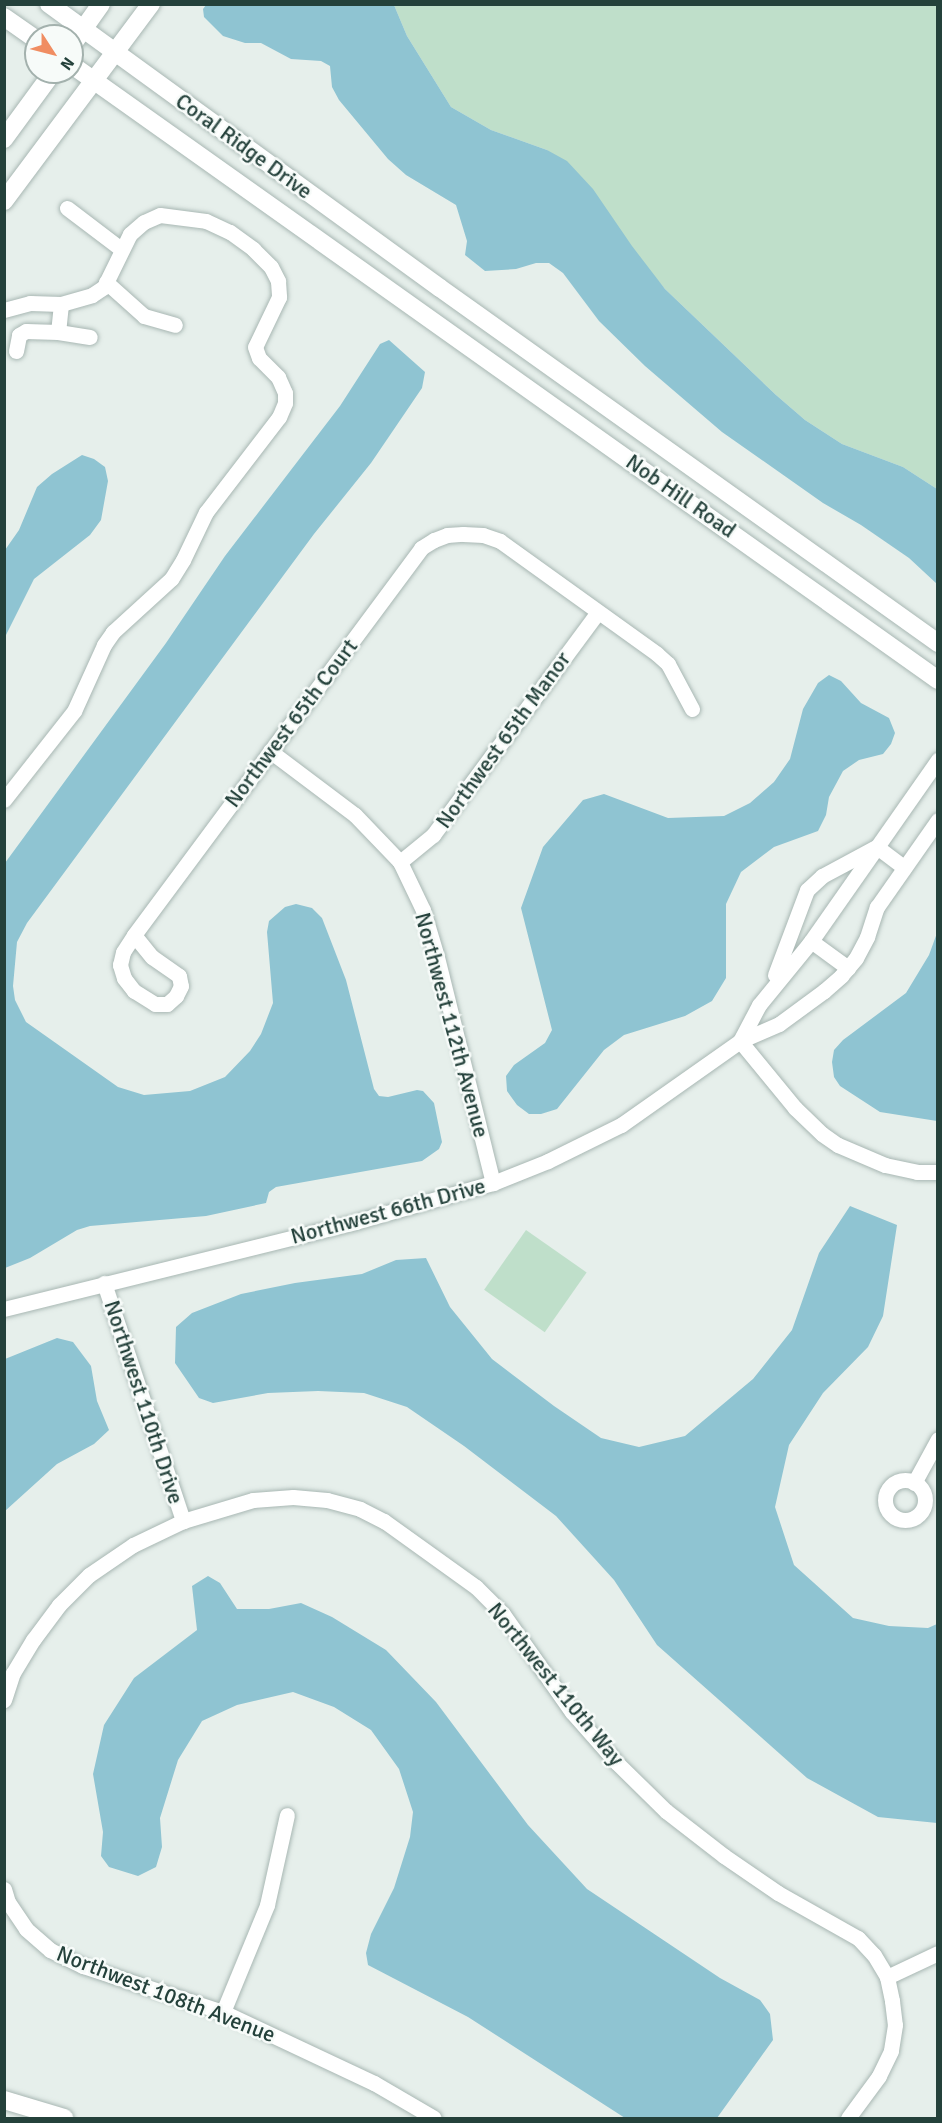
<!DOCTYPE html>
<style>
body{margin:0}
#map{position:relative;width:942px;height:2123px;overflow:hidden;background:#e6efeb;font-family:Signika,sans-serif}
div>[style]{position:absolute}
.green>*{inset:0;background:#bfdfca;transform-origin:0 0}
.water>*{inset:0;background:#8fc4d2}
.roads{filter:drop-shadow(0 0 2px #a8b7b3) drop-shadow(0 0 2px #a8b7b3)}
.minor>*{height:15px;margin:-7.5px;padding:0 7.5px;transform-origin:7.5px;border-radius:7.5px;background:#fff}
.minor>.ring{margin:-7.5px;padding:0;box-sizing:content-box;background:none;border:15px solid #fff;border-radius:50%}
.tertiary>*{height:18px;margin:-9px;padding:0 9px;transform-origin:9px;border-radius:9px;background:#fff}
.secondary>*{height:18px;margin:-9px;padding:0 9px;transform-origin:9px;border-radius:9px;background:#fff}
span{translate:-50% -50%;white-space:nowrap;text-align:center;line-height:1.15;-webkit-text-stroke:5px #f7fbf9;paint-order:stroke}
.street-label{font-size:22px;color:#24413b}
.frame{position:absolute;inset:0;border:6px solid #24413b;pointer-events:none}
.north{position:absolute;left:24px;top:24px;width:60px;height:60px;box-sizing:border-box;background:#f7fbf9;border:2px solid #a3b1ad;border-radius:50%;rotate:126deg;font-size:16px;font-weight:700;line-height:24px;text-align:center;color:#24413b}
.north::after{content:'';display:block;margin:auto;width:21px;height:27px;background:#f08d62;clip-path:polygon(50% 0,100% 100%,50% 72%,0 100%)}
</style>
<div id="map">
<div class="green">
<div style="clip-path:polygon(394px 5px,937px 5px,937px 489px,903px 467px,842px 444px,805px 420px,776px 395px,665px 289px,547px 150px,491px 130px,451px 107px,407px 36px)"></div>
<div style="left:526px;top:1230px;width:74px;height:73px;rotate:35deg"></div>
</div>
<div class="water">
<div style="clip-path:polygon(206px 5px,394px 5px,407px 36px,451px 107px,491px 130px,547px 150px,567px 161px,593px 189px,632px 246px,665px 289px,776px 395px,805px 420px,842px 444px,903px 467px,937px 489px,937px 584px,909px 558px,861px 525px,823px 503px,722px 432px,645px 366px,599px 321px,563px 273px,549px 263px,536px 263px,516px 269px,485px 271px,465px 255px,467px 241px,456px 205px,406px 175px,388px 159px,339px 100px,332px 87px,330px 66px,321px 61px,291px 59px,261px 43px,245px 43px,223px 36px,204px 17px,203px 9px)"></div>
<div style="clip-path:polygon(389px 340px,425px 372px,422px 388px,371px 463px,314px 534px,27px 923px,17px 942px,13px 986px,15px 1000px,26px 1022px,118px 1087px,144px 1095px,190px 1091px,225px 1077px,250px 1051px,261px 1034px,273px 1003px,267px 932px,269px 921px,285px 907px,296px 904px,312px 908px,322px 918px,346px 980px,374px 1089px,379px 1096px,388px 1097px,417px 1090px,423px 1091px,434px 1103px,442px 1142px,439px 1149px,422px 1161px,276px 1187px,269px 1192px,266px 1203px,206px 1216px,90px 1226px,77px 1230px,30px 1258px,5px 1268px,5px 863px,166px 643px,225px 556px,340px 406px,380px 344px)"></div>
<div style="clip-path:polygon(82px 455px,94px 459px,105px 467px,108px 481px,101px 520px,90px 535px,34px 579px,5px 637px,5px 550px,19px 530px,37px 487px,52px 474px)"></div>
<div style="clip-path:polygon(829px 675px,841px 681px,861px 703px,889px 718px,895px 733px,891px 744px,883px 754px,859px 760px,843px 771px,829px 797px,826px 815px,818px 831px,774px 847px,741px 872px,726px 904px,726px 978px,712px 1001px,685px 1016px,624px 1035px,604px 1050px,557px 1109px,541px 1114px,529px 1114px,517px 1105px,507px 1091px,506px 1076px,514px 1065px,545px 1043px,552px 1030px,521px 908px,543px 847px,583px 800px,604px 794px,668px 818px,724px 816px,750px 803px,774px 782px,790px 759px,803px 709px,818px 683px)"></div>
<div style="clip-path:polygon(937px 933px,937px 1121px,880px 1112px,840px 1086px,834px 1077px,832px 1062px,834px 1050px,843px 1040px,906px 993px,929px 955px)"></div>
<div style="clip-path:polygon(850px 1206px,897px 1225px,883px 1316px,868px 1347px,823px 1393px,789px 1445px,775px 1507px,794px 1565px,853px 1618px,889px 1626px,928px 1628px,937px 1624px,937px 1823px,878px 1817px,807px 1778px,657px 1645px,614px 1580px,556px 1516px,464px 1446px,407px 1407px,364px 1393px,318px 1391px,268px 1393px,213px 1403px,199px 1398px,175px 1363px,176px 1327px,192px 1313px,241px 1294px,295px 1283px,362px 1274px,396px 1260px,426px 1258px,450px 1307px,492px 1359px,554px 1406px,601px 1438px,639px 1447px,685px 1436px,753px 1379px,792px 1330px,819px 1253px)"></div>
<div style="clip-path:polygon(57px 1338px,73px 1342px,91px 1366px,97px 1401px,109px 1430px,94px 1444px,57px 1464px,5px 1511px,5px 1359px)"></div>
<div style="clip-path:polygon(208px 1576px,220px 1583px,237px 1609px,269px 1609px,301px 1603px,332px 1617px,386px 1650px,436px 1702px,528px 1825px,587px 1889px,720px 1978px,760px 2000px,770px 2014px,773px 2040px,717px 2118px,625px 2118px,468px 2017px,368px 1965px,366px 1953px,371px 1934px,394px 1888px,410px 1837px,413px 1812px,399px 1769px,371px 1730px,334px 1707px,293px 1692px,237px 1705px,202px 1721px,178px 1760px,160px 1818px,162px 1847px,156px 1867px,138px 1876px,109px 1867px,101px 1856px,103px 1832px,93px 1774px,104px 1725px,134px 1678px,197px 1630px,192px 1586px)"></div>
</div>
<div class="roads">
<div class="minor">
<div style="left:67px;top:208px;width:68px;rotate:37.2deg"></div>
<div style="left:106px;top:282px;width:51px;rotate:41.8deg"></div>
<div style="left:144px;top:316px;width:32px;rotate:16deg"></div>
<div style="left:61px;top:304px;width:28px;rotate:96deg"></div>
<div style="left:58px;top:332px;width:32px;rotate:9deg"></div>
<div style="left:4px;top:310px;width:27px;rotate:-15deg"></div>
<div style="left:30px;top:303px;width:31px;rotate:2deg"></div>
<div style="left:61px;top:304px;width:32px;rotate:-16deg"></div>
<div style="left:92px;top:295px;width:14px;rotate:-34deg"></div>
<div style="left:104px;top:287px;width:59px;rotate:-63.9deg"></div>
<div style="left:130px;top:234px;width:18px;rotate:-41deg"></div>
<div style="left:144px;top:222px;width:17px;rotate:-24deg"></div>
<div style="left:160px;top:215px;width:46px;rotate:7.4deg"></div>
<div style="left:206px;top:221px;width:26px;rotate:25deg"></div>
<div style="left:230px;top:232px;width:29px;rotate:36deg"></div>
<div style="left:253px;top:249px;width:25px;rotate:45deg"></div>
<div style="left:271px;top:267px;width:16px;rotate:63deg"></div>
<div style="left:278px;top:281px;width:16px;rotate:86deg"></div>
<div style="left:279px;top:297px;width:55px;rotate:115.6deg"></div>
<div style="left:255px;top:347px;width:12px;rotate:70deg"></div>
<div style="left:259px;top:358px;width:27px;rotate:45deg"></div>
<div style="left:278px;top:377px;width:17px;rotate:66deg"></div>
<div style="left:285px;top:393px;width:10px;rotate:90deg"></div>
<div style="left:285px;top:403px;width:15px;rotate:113deg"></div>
<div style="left:279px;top:417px;width:120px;rotate:127.5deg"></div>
<div style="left:206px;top:512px;width:53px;rotate:115.6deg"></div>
<div style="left:183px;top:560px;width:22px;rotate:122deg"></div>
<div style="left:171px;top:579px;width:79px;rotate:137.6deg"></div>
<div style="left:113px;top:632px;width:16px;rotate:125deg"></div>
<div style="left:104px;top:645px;width:72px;rotate:114.4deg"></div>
<div style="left:74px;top:711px;width:113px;rotate:128.2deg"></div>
<div style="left:16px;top:351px;width:16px;rotate:-79deg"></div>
<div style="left:19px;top:335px;width:8px;rotate:-30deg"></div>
<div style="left:26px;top:331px;width:32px;rotate:2deg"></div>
<div style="left:270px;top:751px;width:106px;rotate:37deg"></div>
<div style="left:355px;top:815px;width:65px;rotate:46.2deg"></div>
<div style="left:400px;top:862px;width:53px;rotate:64.4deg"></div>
<div style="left:423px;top:910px;width:49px;rotate:73.4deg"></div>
<div style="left:437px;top:957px;width:233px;rotate:76.1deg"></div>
<div style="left:877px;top:847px;width:34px;rotate:37deg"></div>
<div style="left:400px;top:862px;width:43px;rotate:-39.3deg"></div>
<div style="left:433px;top:835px;width:277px;rotate:-53.5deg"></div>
<div style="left:134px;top:935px;width:28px;rotate:51deg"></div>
<div style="left:152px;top:957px;width:33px;rotate:35deg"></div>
<div style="left:179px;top:976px;width:10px;rotate:79deg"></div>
<div style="left:181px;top:986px;width:11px;rotate:117deg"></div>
<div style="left:176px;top:996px;width:12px;rotate:138deg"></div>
<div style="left:167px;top:1004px;width:12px;rotate:180deg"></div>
<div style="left:155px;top:1004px;width:25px;rotate:-148deg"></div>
<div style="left:134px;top:991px;width:16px;rotate:-128deg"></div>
<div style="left:124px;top:978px;width:14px;rotate:-107deg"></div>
<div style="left:120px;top:965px;width:13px;rotate:-77deg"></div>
<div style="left:123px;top:952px;width:20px;rotate:-57deg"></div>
<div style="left:134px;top:935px;width:482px;rotate:-53.4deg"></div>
<div style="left:421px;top:548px;width:15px;rotate:-32deg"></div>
<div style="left:434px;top:540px;width:14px;rotate:-21deg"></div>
<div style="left:447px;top:535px;width:16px;rotate:-4deg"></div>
<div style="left:463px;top:534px;width:20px;rotate:3deg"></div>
<div style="left:483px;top:535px;width:18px;rotate:19deg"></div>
<div style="left:500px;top:541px;width:193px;rotate:35.7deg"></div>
<div style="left:657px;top:654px;width:15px;rotate:42deg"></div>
<div style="left:668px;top:664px;width:51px;rotate:61.9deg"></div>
<div style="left:811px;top:941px;width:46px;rotate:36.1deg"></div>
<div style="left:775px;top:975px;width:91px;rotate:-69.4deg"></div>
<div style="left:807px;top:890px;width:21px;rotate:-43deg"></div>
<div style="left:822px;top:876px;width:59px;rotate:-28.3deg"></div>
<div style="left:740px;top:1041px;width:41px;rotate:-62.2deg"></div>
<div style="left:759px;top:1005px;width:79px;rotate:-50.7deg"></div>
<div style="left:809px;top:944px;width:225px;rotate:-55deg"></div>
<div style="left:740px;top:1041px;width:87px;rotate:50.6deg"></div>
<div style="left:795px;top:1108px;width:37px;rotate:44deg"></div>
<div style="left:822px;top:1134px;width:19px;rotate:35deg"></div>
<div style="left:838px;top:1145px;width:51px;rotate:23.1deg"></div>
<div style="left:885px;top:1165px;width:33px;rotate:12deg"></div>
<div style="left:917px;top:1172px;width:21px"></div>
<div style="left:104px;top:1283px;width:251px;rotate:71.6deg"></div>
<div style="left:4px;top:1309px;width:362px;rotate:-13.9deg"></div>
<div style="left:355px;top:1222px;width:143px;rotate:-15.8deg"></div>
<div style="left:493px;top:1183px;width:59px;rotate:-21.8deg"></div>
<div style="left:548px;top:1161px;width:81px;rotate:-26.3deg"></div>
<div style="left:621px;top:1125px;width:146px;rotate:-35.2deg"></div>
<div style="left:740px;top:1041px;width:43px;rotate:-23.6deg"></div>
<div style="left:779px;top:1024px;width:56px;rotate:-36.3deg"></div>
<div style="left:824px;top:991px;width:23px;rotate:-41deg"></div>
<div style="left:841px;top:976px;width:23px;rotate:-50deg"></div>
<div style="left:856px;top:958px;width:24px;rotate:-62deg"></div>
<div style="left:867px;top:937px;width:32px;rotate:-72deg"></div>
<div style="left:877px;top:907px;width:106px;rotate:-55deg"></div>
<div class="ring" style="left:885px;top:1480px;width:25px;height:25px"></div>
<div style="left:914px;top:1483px;width:50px;rotate:-61.4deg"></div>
<div style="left:4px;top:1700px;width:28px;rotate:-72deg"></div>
<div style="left:13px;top:1673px;width:39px;rotate:-59deg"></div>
<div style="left:33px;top:1640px;width:44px;rotate:-53.4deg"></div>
<div style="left:59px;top:1605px;width:42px;rotate:-45deg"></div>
<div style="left:89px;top:1575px;width:53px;rotate:-34.3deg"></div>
<div style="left:133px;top:1545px;width:55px;rotate:-25.6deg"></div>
<div style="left:183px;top:1521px;width:73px;rotate:-16.7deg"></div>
<div style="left:253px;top:1500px;width:40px;rotate:-4.3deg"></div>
<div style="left:293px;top:1497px;width:34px;rotate:5deg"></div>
<div style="left:327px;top:1500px;width:34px;rotate:15deg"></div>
<div style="left:360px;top:1509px;width:27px;rotate:27deg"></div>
<div style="left:384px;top:1521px;width:113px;rotate:35.7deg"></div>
<div style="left:476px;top:1587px;width:38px;rotate:45deg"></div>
<div style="left:503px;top:1614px;width:120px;rotate:54.9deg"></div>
<div style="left:572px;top:1712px;width:68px;rotate:48.6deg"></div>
<div style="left:617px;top:1763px;width:69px;rotate:44.4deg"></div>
<div style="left:666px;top:1811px;width:73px;rotate:37.8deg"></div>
<div style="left:724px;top:1856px;width:65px;rotate:34.4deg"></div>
<div style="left:778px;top:1893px;width:92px;rotate:29.4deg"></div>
<div style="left:858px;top:1938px;width:23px;rotate:47deg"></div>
<div style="left:874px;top:1955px;width:26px;rotate:59deg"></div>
<div style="left:887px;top:1977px;width:25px;rotate:78deg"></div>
<div style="left:892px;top:2001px;width:24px;rotate:83deg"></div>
<div style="left:895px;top:2025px;width:26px;rotate:99deg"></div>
<div style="left:891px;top:2051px;width:28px;rotate:116deg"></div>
<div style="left:879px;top:2076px;width:52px;rotate:126.4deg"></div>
<div style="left:4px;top:1889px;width:14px;rotate:73deg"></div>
<div style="left:8px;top:1902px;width:32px;rotate:56deg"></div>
<div style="left:26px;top:1929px;width:32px;rotate:41deg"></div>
<div style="left:50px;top:1950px;width:37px;rotate:26deg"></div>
<div style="left:83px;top:1966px;width:147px;rotate:18.2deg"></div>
<div style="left:223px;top:2012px;width:167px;rotate:25.2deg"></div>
<div style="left:374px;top:2083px;width:69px;rotate:30.3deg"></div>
<div style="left:887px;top:1977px;width:56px;rotate:-25.2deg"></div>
<div style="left:223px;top:2012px;width:116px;rotate:-67.6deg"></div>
<div style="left:267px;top:1905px;width:92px;rotate:-77.5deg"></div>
</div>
<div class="tertiary">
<div style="left:72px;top:45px;width:50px;rotate:-54.7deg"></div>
<div style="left:4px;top:139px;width:83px;rotate:-53.8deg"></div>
<div style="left:4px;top:201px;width:246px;rotate:-53.3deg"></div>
</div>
<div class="secondary">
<div style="left:49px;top:4px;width:483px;rotate:36deg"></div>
<div style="left:440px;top:288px;width:612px;rotate:35.48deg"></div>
<div style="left:4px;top:17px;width:39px;rotate:35deg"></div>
<div style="left:72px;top:65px;width:1062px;rotate:35.38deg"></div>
<div style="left:4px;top:2100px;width:63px;rotate:16.7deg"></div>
</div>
</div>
<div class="street-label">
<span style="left:244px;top:146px;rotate:36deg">Coral Ridge Drive</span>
<span style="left:681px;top:496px;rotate:35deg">Nob Hill Road</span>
<span style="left:291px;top:723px;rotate:-53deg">Northwest 65th Court</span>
<span style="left:503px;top:740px;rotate:-54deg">Northwest 65th Manor</span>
<span style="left:452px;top:1025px;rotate:75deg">Northwest 112th Avenue</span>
<span style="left:388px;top:1211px;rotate:-15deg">Northwest 66th Drive</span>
<span style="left:144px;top:1402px;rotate:72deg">Northwest 110th Drive</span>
<span style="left:556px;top:1684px;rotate:51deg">Northwest 110th Way</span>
<span style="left:166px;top:1994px;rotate:21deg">Northwest 108th Avenue</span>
</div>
<div class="frame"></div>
<div class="north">N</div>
</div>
